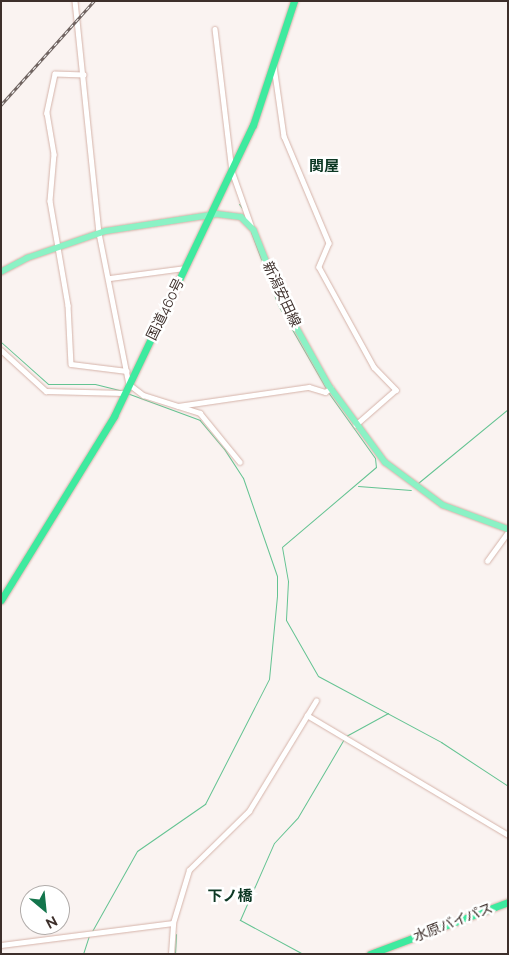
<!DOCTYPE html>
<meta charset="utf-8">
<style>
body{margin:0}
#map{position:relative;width:509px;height:955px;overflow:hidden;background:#faf3f1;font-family:Raleway,"Noto Sans JP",sans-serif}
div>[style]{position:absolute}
.stream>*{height:1px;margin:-0.5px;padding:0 0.5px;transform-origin:0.5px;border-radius:0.5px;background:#64c392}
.roads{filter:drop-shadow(0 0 1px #d5b3a9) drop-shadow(0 0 1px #d5b3a9)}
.minor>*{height:4.5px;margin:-2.25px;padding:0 2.25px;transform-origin:2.25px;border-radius:2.25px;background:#fff}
.major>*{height:5.5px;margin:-2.75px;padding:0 2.75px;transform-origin:2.75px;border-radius:2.75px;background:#8bf2c5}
.highway>*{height:7px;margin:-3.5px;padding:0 3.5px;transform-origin:3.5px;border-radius:3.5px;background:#3eea9f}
.rail>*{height:3px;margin-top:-1.5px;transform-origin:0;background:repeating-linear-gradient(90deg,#fff 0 4px,#716562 0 8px);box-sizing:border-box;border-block:1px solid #716562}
span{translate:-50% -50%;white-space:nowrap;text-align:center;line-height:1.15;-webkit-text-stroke:5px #fff;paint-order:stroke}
.street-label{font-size:14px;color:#3d2f2b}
.neighbourhood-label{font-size:15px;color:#0d3824;font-weight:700}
.frame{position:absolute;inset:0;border:2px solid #3d2f2b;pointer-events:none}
.north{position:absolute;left:20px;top:885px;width:50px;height:50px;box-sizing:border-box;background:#fff;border:1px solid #b1acaa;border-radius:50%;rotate:152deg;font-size:14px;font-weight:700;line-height:20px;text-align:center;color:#3d2f2b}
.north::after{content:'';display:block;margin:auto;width:18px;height:22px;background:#13754c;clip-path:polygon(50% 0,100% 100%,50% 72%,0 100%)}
</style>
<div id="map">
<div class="stream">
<div style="left:239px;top:204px;width:5px;rotate:53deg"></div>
<div style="left:251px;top:232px;width:78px;rotate:69.7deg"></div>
<div style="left:278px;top:305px;width:96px;rotate:60deg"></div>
<div style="left:1px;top:342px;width:63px;rotate:41.8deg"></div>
<div style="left:48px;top:384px;width:47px"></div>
<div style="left:95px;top:384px;width:30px;rotate:14deg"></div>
<div style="left:328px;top:392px;width:81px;rotate:54.5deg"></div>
<div style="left:375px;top:458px;width:9px;rotate:84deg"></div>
<div style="left:376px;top:467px;width:123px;rotate:139.6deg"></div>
<div style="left:282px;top:547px;width:35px;rotate:80deg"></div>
<div style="left:288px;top:581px;width:39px;rotate:93deg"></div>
<div style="left:286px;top:620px;width:64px;rotate:60.3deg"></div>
<div style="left:318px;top:676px;width:140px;rotate:28.2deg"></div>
<div style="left:441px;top:742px;width:80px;rotate:33.3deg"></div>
<div style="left:418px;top:483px;width:117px;rotate:-39.4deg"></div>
<div style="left:358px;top:486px;width:53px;rotate:4.3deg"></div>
<div style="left:346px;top:736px;width:48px;rotate:-28.7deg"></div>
<div style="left:91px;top:933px;width:94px;rotate:-60.7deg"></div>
<div style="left:137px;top:851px;width:83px;rotate:-34.7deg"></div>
<div style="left:205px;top:804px;width:140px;rotate:-62.9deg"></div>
<div style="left:269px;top:679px;width:83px;rotate:-84.5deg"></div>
<div style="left:277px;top:596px;width:20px;rotate:-90deg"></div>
<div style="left:277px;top:576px;width:104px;rotate:-109.1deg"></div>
<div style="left:243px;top:478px;width:35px;rotate:-123deg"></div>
<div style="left:224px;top:449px;width:38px;rotate:-130deg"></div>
<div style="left:200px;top:420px;width:78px;rotate:-159.7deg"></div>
<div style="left:83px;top:954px;width:19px;rotate:-72deg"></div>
<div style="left:175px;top:954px;width:20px;rotate:-87deg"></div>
<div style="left:303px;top:954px;width:72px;rotate:-151.6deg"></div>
<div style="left:240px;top:920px;width:84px;rotate:-66.2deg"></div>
<div style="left:274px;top:843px;width:35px;rotate:-47deg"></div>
<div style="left:298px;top:817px;width:91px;rotate:-59.5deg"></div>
</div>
<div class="roads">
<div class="minor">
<div style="left:75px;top:1px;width:233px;rotate:84.1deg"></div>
<div style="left:99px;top:233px;width:154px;rotate:78.8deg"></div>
<div style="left:129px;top:384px;width:18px;rotate:38deg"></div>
<div style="left:143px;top:395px;width:60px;rotate:17.5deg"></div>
<div style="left:200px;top:413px;width:63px;rotate:50.8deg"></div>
<div style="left:215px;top:29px;width:143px;rotate:83.2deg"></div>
<div style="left:232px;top:171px;width:57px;rotate:70.6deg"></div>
<div style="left:274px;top:66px;width:71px;rotate:81.9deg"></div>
<div style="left:284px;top:136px;width:116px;rotate:67.2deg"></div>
<div style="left:329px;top:243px;width:26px;rotate:113deg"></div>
<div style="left:319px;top:267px;width:114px;rotate:61.2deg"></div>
<div style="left:374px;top:367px;width:32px;rotate:46deg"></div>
<div style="left:396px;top:390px;width:53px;rotate:138.8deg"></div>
<div style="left:84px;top:75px;width:29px;rotate:-178deg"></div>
<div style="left:55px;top:74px;width:40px;rotate:102deg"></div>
<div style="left:47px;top:113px;width:42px;rotate:80.3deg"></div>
<div style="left:54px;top:154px;width:47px;rotate:94.9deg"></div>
<div style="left:50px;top:201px;width:106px;rotate:80.2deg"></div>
<div style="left:68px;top:305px;width:59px;rotate:87.1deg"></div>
<div style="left:71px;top:364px;width:56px;rotate:7.1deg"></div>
<div style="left:110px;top:278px;width:76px;rotate:-7.6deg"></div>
<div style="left:1px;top:350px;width:61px;rotate:42.3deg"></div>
<div style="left:46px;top:391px;width:78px;rotate:1.5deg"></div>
<div style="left:178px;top:406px;width:132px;rotate:-8.3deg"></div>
<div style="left:309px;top:387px;width:17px;rotate:17deg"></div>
<div style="left:325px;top:392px;width:7px;rotate:-34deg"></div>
<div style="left:487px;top:561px;width:36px;rotate:-54deg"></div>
<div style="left:307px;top:715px;width:234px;rotate:30.8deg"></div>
<div style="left:1px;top:945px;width:173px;rotate:-7.3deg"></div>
<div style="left:171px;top:954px;width:31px;rotate:-86deg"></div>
<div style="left:173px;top:923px;width:55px;rotate:-73.2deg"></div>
<div style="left:189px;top:870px;width:84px;rotate:-44.5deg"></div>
<div style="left:249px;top:811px;width:129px;rotate:-58.7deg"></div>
</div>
<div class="major">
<div style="left:1px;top:272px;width:30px;rotate:-28deg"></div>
<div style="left:27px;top:258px;width:83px;rotate:-18.9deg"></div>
<div style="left:106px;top:231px;width:112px;rotate:-8.7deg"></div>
<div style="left:217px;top:214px;width:24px;rotate:7deg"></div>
<div style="left:241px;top:217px;width:18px;rotate:45deg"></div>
<div style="left:254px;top:230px;width:79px;rotate:68.3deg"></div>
<div style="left:283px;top:303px;width:93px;rotate:60.9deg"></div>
<div style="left:328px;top:384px;width:97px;rotate:53.8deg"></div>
<div style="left:385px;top:462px;width:72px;rotate:36.6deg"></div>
<div style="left:443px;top:505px;width:69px;rotate:20.3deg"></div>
</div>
<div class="highway">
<div style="left:1px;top:600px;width:216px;rotate:-58.4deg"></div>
<div style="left:114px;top:416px;width:322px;rotate:-64.5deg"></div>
<div style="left:253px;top:125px;width:131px;rotate:-71.7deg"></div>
<div style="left:370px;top:954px;width:147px;rotate:-20.6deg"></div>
</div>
</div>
<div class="rail">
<div style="left:1px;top:105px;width:140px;rotate:-48.2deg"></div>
</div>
<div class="street-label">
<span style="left:282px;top:294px;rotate:65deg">新潟安田線</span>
<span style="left:165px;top:309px;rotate:-64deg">国道460号</span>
<span style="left:453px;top:922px;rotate:-21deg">水原バイパス</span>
</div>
<div class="neighbourhood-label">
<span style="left:324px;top:167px">関屋</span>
<span style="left:230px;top:897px">下ノ橋</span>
</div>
<div class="frame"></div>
<div class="north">N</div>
</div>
